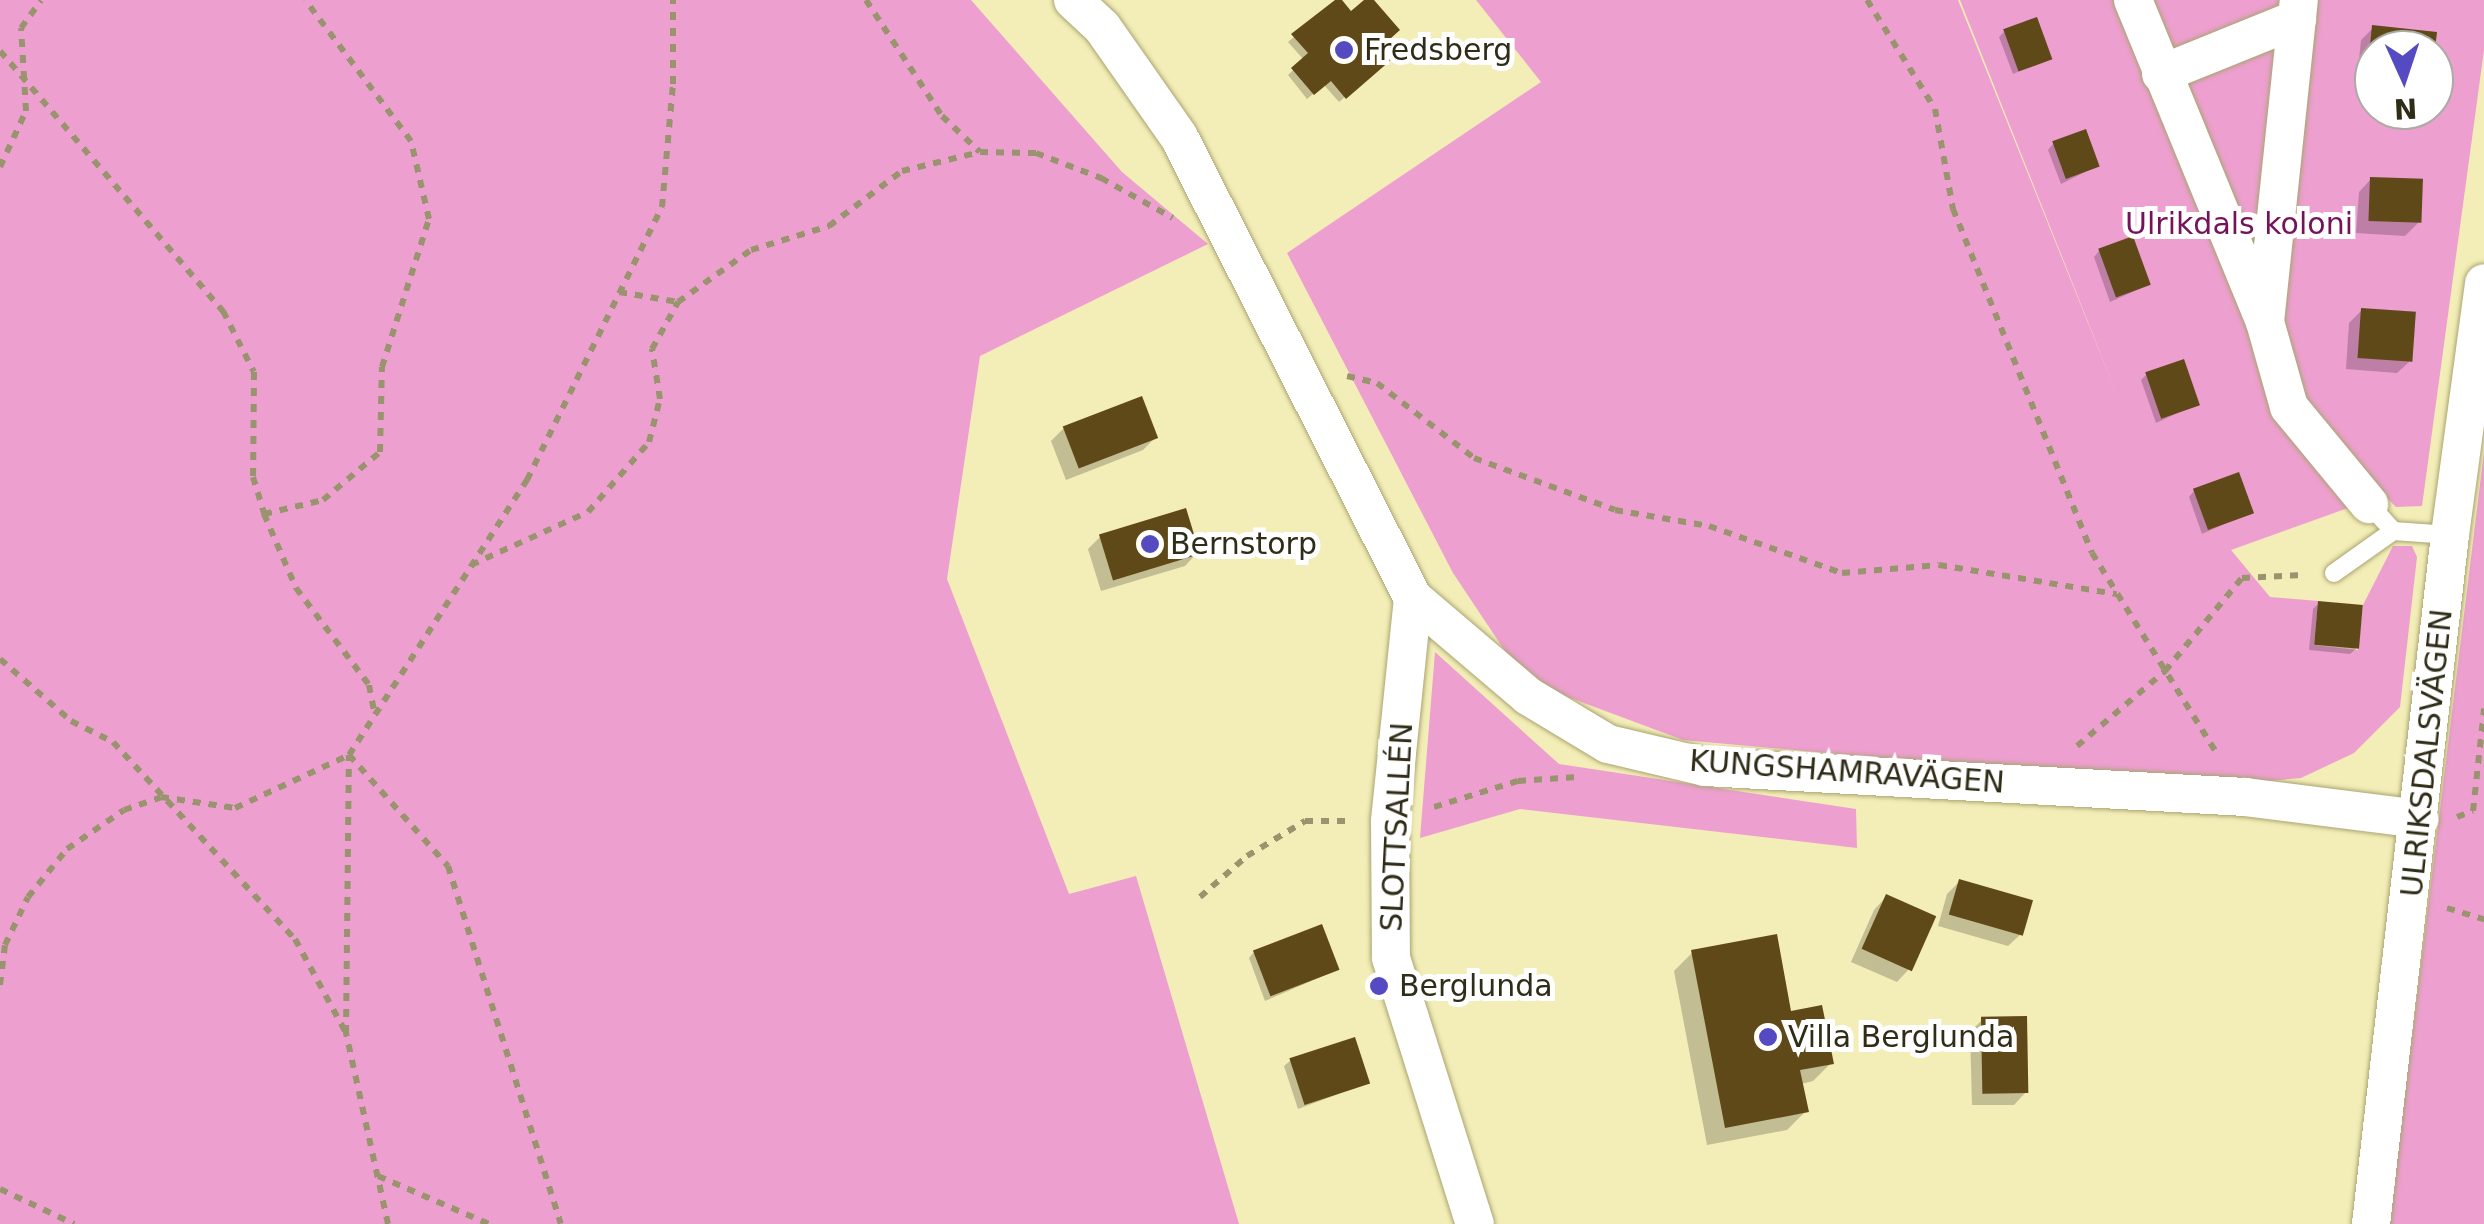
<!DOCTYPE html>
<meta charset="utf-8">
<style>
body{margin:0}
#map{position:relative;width:2484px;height:1224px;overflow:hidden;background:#f3edb7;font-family:"DejaVu Sans",sans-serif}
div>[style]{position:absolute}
.green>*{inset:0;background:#ed9fcf}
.shadow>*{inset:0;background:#0003}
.building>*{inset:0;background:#604918;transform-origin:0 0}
.path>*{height:6px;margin-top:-3px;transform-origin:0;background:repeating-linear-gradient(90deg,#99946e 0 8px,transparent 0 16px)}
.roads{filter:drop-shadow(0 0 2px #aaa471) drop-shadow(0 0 2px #aaa471)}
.lane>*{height:18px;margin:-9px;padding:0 9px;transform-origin:9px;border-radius:9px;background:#fff}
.street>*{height:38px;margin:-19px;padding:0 19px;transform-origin:19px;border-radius:19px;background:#fff}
.dots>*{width:28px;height:28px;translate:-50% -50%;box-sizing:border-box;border:5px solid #fff;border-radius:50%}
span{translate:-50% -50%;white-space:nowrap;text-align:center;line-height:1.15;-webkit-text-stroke:10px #fff;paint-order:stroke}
.poi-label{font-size:30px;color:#2f2c17}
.left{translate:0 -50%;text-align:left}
.park-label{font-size:30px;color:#74125a}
.street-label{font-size:30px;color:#2f2c17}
.north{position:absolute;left:2354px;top:30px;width:100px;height:100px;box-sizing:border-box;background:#fff;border:2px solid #acaba2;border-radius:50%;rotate:177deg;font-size:28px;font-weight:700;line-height:40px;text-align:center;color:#2f2c17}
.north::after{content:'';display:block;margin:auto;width:35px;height:45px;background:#564ac2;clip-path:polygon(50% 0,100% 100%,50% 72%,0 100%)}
</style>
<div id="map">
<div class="green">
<div style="clip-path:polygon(0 0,971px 0,1122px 172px,1208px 244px,980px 356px,947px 579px,1069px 894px,1136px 876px,1239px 1224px,0 1224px)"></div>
<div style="clip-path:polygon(evenodd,1476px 0,1958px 0,2117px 395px,1960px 0,2484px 0,2484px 50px,2422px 506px,2396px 507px,2384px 495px,2231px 550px,2270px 597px,2318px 601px,2314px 645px,2358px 650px,2363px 605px,2393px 546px,2412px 546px,2417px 557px,2400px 707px,2354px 753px,2301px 778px,2201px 787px,1683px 740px,1525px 681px,1453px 573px,1287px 253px,1541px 82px,1476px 0,2374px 50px,2434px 50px,2434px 110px,2374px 110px,2374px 50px)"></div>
<div style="clip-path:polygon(2484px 452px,2484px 1224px,2389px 1224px)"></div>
<div style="clip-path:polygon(1435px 652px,1559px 764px,1856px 809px,1857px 848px,1520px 809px,1420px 838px)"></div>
</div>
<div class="shadow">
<div style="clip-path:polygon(1339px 0,1351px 15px,1371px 0,1382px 65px,1339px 102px,1324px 85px,1307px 99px,1288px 75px,1304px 60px,1288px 42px)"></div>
<div style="clip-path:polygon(2373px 28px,2432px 50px,2374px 50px,2374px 90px,2356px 88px,2361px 40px)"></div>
<div style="clip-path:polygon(2005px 31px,2049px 58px,2013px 74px,1999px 37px)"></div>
<div style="clip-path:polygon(2053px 144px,2097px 166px,2061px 184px,2048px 150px)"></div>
<div style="clip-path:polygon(2371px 179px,2418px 223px,2405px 236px,2356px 233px,2359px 192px)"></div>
<div style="clip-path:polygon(2099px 251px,2148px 285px,2110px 302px,2094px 257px)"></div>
<div style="clip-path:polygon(2362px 310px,2410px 361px,2397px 373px,2346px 369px,2349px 323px)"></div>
<div style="clip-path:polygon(2147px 374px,2197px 404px,2156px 423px,2141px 380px)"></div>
<div style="clip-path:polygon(1063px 429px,1155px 438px,1143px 450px,1066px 480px,1051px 441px)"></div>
<div style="clip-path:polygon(2194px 491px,2251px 512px,2202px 534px,2189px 497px)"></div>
<div style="clip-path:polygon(1100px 537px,1197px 553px,1185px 566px,1101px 591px,1088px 549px)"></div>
<div style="clip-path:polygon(2319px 603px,2356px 649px,2350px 654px,2309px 650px,2313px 609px)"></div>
<div style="clip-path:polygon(1959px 882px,2021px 934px,2008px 946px,1938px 926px,1947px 894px)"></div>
<div style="clip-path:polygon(1886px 897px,1909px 969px,1897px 982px,1851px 962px,1874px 910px)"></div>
<div style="clip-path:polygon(1254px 952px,1337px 970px,1265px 1001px,1249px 958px)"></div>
<div style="clip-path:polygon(1692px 953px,1789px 1014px,1831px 1063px,1813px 1081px,1801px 1084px,1806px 1111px,1787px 1130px,1707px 1145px,1674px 971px)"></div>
<div style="clip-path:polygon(1983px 1019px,2026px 1092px,2014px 1105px,1972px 1105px,1970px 1032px)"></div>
<div style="clip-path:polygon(1290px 1061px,1368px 1083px,1298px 1109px,1284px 1066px)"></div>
</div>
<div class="building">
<div style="clip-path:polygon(1335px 0,1342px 0,1351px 11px,1364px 0,1374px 0,1400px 30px,1381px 47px,1391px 60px,1346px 99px,1331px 81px,1314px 95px,1291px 68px,1308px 53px,1291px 34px)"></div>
<div style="left:2037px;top:17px;width:45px;height:36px;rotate:70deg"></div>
<div style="clip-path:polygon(2372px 25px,2437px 32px,2435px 50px,2374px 50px,2374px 77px,2367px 76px)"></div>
<div style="left:2086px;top:129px;width:40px;height:36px;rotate:70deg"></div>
<div style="left:2370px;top:177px;width:53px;height:44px;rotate:2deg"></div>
<div style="left:2133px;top:236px;width:52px;height:37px;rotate:70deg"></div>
<div style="left:2361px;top:308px;width:55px;height:50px;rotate:4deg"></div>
<div style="left:2184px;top:359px;width:49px;height:41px;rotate:71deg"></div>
<div style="left:1142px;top:396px;width:45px;height:85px;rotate:69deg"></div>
<div style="left:2239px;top:472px;width:44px;height:49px;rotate:70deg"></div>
<div style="left:1186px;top:508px;width:48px;height:91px;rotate:73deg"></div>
<div style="left:2318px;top:601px;width:45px;height:44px;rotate:5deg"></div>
<div style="left:1959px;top:879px;width:77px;height:37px;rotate:16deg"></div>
<div style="left:1886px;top:894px;width:55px;height:60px;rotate:24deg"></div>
<div style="left:1322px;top:924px;width:49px;height:74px;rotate:69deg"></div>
<div style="clip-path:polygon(1777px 934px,1791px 1011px,1822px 1005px,1834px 1064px,1800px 1070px,1809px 1112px,1725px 1128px,1691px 950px)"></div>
<div style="left:2027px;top:1016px;width:77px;height:46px;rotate:89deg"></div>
<div style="left:1355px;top:1037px;width:49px;height:69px;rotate:72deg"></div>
</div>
<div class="path">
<div style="left:866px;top:0;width:139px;rotate:56.8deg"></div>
<div style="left:942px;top:116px;width:52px;rotate:43.5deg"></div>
<div style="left:980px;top:152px;width:56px;rotate:1deg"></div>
<div style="left:1036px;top:153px;width:70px;rotate:21deg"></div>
<div style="left:1101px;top:178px;width:82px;rotate:29.1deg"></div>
<div style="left:1867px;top:0;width:128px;rotate:58deg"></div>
<div style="left:1935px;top:109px;width:102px;rotate:79.8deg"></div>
<div style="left:1953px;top:209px;width:371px;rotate:68deg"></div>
<div style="left:2092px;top:553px;width:237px;rotate:58.1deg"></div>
<div style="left:0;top:51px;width:343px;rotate:49.4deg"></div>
<div style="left:223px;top:311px;width:68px;rotate:63.1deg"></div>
<div style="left:254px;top:372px;width:105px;rotate:90.5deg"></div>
<div style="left:253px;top:477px;width:39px;rotate:73deg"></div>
<div style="left:264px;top:514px;width:81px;rotate:66.6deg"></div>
<div style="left:296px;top:588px;width:121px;rotate:53deg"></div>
<div style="left:369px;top:685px;width:31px;rotate:79deg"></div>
<div style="left:0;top:167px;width:62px;rotate:-65.1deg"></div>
<div style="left:26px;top:111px;width:83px;rotate:-93.4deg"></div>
<div style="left:21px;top:28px;width:34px;rotate:-54deg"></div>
<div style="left:619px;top:292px;width:60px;rotate:9.6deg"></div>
<div style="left:1347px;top:376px;width:31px;rotate:13deg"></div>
<div style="left:1377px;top:383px;width:123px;rotate:37.7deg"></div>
<div style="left:1474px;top:458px;width:150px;rotate:20.2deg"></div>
<div style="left:1615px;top:510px;width:95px;rotate:9.7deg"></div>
<div style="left:1709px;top:526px;width:141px;rotate:19.5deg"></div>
<div style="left:1842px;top:573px;width:97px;rotate:-4.7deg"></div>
<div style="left:1939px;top:565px;width:180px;rotate:9.3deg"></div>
<div style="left:264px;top:514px;width:61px;rotate:-13.3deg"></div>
<div style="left:323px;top:500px;width:75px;rotate:-40.1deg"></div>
<div style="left:380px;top:452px;width:85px;rotate:-88.7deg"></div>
<div style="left:382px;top:367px;width:155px;rotate:-72.4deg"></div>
<div style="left:429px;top:219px;width:80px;rotate:-103deg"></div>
<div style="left:411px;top:141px;width:176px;rotate:-126.9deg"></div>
<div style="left:471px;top:565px;width:128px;rotate:-24.4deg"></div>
<div style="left:588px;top:512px;width:93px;rotate:-48.9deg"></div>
<div style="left:649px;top:442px;width:44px;rotate:-75.7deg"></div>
<div style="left:660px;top:399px;width:51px;rotate:-99.1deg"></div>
<div style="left:652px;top:349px;width:54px;rotate:-61deg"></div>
<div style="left:678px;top:302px;width:90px;rotate:-35.5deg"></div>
<div style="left:751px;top:250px;width:82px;rotate:-17.1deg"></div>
<div style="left:829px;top:226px;width:91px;rotate:-37deg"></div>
<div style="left:902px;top:171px;width:80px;rotate:-13.7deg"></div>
<div style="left:0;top:659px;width:94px;rotate:41.1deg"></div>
<div style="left:71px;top:721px;width:47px;rotate:26.6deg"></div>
<div style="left:113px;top:742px;width:268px;rotate:47.3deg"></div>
<div style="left:295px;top:939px;width:105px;rotate:61.5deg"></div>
<div style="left:2077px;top:746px;width:116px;rotate:-40.4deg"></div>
<div style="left:2165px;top:671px;width:121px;rotate:-50.4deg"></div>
<div style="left:2242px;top:578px;width:61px;rotate:-2.8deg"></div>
<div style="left:1434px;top:807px;width:88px;rotate:-17.2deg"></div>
<div style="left:1518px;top:781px;width:60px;rotate:-3.8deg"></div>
<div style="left:2457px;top:817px;width:17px;rotate:-21deg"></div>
<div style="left:2473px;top:811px;width:103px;rotate:-83.8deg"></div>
<div style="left:1200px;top:897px;width:62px;rotate:-41.1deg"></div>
<div style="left:1247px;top:856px;width:68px;rotate:-31.1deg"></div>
<div style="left:1305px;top:821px;width:44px"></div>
<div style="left:2447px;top:908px;width:39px;rotate:17deg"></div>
<div style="left:0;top:985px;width:40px;rotate:-82.9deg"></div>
<div style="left:5px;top:945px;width:53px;rotate:-64.4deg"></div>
<div style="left:28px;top:897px;width:62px;rotate:-50.9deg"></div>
<div style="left:67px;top:849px;width:69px;rotate:-34.4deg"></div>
<div style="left:124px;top:810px;width:39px;rotate:-19deg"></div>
<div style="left:161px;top:797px;width:75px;rotate:8.5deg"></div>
<div style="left:235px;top:808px;width:126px;rotate:-24.9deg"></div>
<div style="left:349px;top:755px;width:149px;rotate:48.3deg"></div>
<div style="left:448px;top:866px;width:375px;rotate:72.5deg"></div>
<div style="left:378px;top:1176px;width:121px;rotate:23.4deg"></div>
<div style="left:0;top:1189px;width:82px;rotate:25.3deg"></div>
<div style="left:388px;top:1224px;width:196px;rotate:-102.4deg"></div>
<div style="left:346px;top:1033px;width:278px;rotate:-89.4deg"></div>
<div style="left:349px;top:755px;width:328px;rotate:-57.1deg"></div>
<div style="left:527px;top:480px;width:305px;rotate:-63.7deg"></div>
<div style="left:662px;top:207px;width:123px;rotate:-84.9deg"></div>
<div style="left:673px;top:84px;width:84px;rotate:-90deg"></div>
</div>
<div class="roads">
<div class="lane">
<div style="left:2369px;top:504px;width:36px;rotate:48deg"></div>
<div style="left:2393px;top:531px;width:57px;rotate:4deg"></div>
<div style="left:2334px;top:573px;width:72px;rotate:-35.4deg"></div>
</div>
<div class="street">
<div style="left:1073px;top:0;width:40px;rotate:43deg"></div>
<div style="left:1102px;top:27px;width:134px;rotate:55deg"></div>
<div style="left:1179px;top:137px;width:517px;rotate:63.09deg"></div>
<div style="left:1413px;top:598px;width:151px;rotate:40.4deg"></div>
<div style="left:1528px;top:696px;width:93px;rotate:31deg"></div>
<div style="left:1608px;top:744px;width:100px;rotate:13.3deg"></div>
<div style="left:1705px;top:767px;width:541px;rotate:3.18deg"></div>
<div style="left:2245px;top:797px;width:176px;rotate:7.2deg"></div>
<div style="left:2133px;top:0;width:348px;rotate:67.7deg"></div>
<div style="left:2265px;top:322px;width:324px;rotate:-84deg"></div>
<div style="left:2161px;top:74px;width:147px;rotate:-22deg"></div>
<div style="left:2265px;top:322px;width:88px;rotate:74.2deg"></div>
<div style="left:2289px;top:407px;width:126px;rotate:50.5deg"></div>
<div style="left:1413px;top:598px;width:224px;rotate:95.9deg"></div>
<div style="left:1390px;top:821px;width:137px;rotate:89.6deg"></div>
<div style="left:1391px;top:958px;width:279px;rotate:72.5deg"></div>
<div style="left:2371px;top:1224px;width:694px;rotate:-83.46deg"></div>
<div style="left:2450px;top:535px;width:254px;rotate:-82.3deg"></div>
</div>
</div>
<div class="dots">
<div style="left:1344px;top:50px;background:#564ac2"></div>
<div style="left:1150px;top:544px;background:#564ac2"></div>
<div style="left:1379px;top:986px;background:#564ac2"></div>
<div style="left:1768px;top:1037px;background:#564ac2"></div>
</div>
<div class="poi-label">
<span class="left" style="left:1364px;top:50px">Fredsberg</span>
<span class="left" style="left:1170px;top:544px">Bernstorp</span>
<span class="left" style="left:1399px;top:986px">Berglunda</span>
<span class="left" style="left:1788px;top:1037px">Villa Berglunda</span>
</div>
<div class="park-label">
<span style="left:2239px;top:224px">Ulrikdals koloni</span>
</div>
<div class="street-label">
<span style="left:2427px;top:753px;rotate:-84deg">ULRIKSDALSVÄGEN</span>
<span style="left:1847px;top:772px;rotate:4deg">KUNGSHAMRAVÄGEN</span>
<span style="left:1397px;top:827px;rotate:-87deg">SLOTTSALLÉN</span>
</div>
<div class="north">N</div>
</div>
